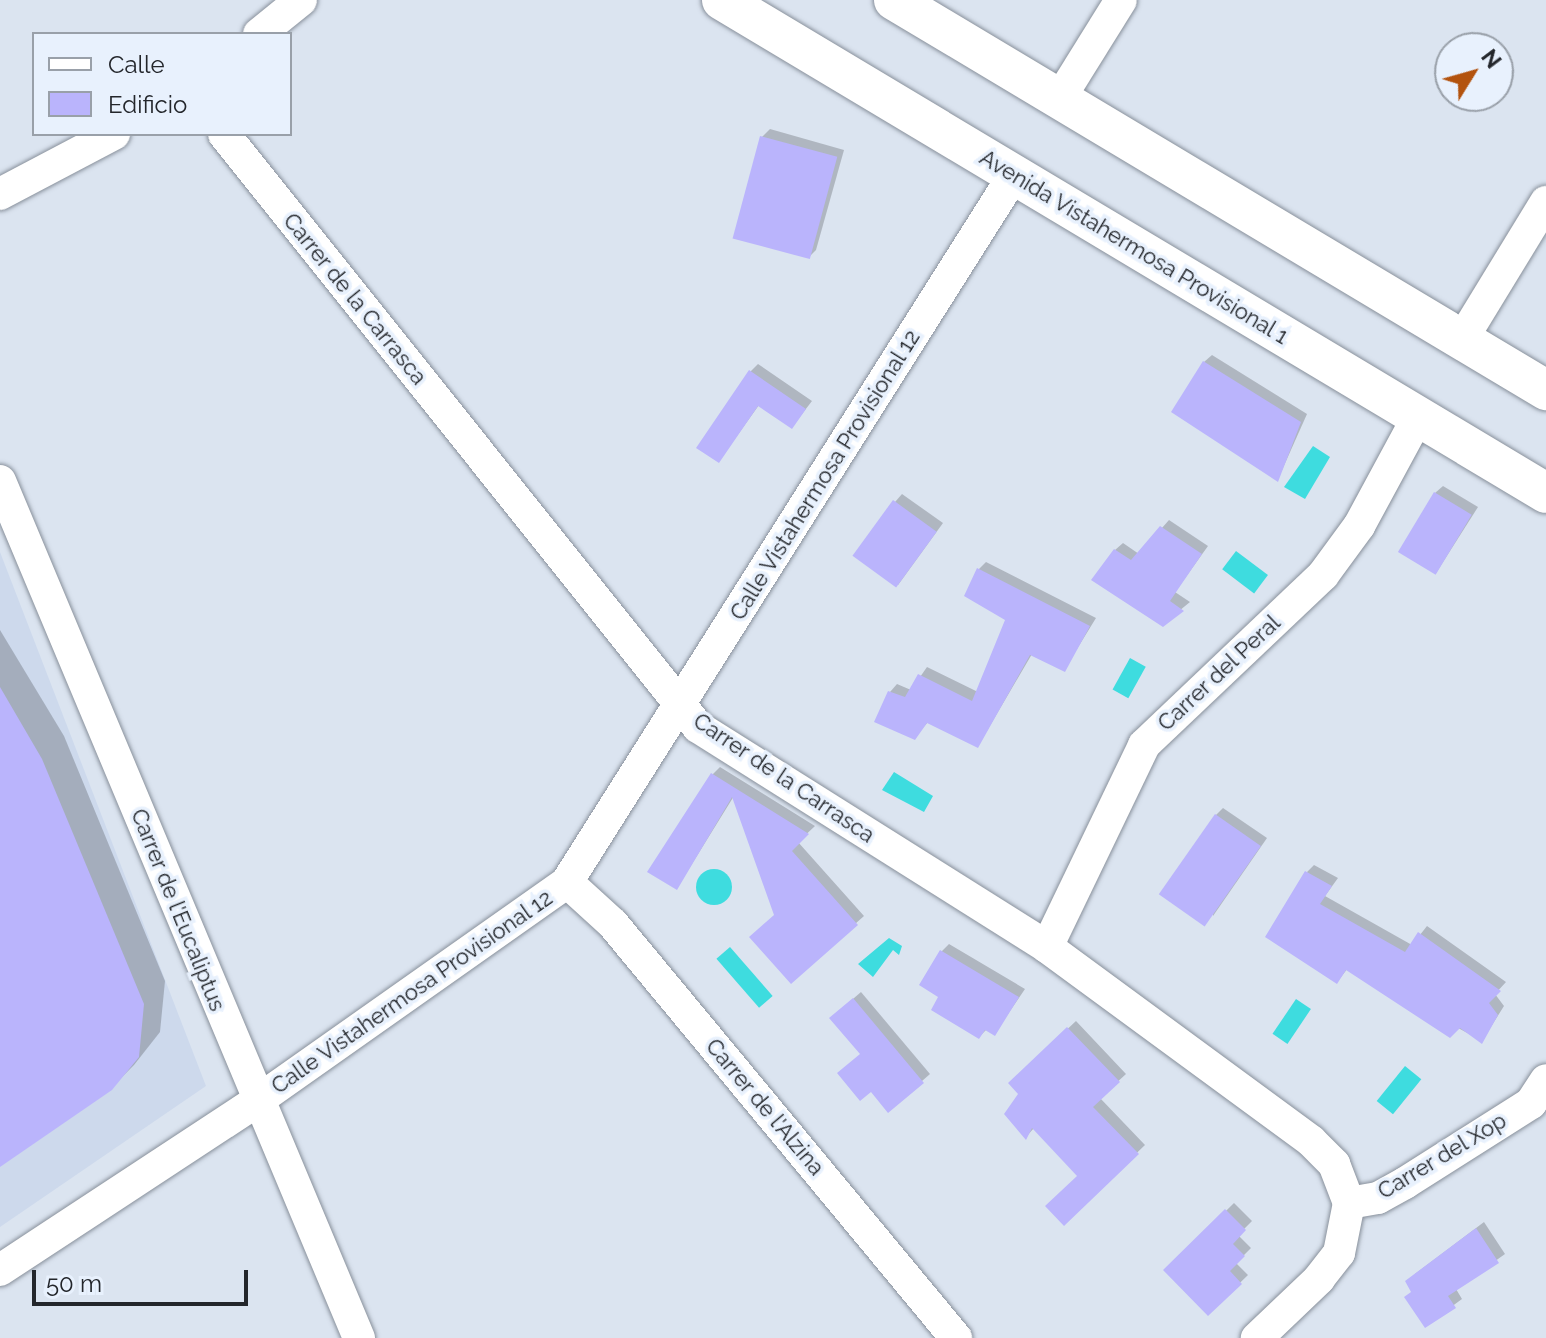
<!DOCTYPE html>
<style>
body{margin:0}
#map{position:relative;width:1546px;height:1338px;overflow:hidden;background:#dbe4f0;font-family:Raleway,sans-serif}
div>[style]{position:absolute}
.built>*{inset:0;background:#cdd9ec}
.water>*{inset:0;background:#3edcdf;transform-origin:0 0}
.round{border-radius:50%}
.shadow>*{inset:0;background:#0003}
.building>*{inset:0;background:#bab4fc;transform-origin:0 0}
.roads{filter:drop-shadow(0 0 2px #88909b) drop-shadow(0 0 2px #88909b)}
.minor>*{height:32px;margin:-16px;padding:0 16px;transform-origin:16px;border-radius:16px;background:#fff}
.tertiary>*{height:40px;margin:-20px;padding:0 20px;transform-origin:20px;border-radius:20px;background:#fff}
span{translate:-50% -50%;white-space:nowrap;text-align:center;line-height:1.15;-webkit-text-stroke:7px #e8f1fd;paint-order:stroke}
.street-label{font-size:22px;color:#23262b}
.legend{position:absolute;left:32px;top:32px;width:260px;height:104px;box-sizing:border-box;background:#e8f1fd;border:2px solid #99a0a9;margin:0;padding:10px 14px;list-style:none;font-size:24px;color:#23262b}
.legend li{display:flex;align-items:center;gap:16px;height:40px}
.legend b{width:40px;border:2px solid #99a0a9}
.north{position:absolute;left:1434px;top:32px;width:80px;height:80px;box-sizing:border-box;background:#e8f1fd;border:2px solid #99a0a9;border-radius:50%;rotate:53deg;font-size:22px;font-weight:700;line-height:32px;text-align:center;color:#23262b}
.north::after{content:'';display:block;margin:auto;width:28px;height:36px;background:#b3530e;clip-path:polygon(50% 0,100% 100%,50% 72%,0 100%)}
.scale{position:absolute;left:32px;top:1270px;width:216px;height:36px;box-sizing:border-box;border:4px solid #23262b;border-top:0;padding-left:10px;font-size:24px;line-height:28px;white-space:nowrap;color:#23262b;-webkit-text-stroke:6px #e8f1fd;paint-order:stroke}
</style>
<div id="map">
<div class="built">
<div style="clip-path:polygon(0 552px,206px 1086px,0 1227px)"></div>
</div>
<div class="water">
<div style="clip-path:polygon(1313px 446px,1330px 457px,1305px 499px,1284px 487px)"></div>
<div style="left:1236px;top:551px;width:40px;height:23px;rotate:37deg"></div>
<div style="left:1130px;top:658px;width:18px;height:36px;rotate:29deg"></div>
<div style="clip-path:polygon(894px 772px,933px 796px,924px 812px,882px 790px)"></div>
<div class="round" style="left:696px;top:869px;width:36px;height:36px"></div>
<div style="clip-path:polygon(889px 938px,902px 946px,899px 955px,893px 950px,873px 977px,858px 964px)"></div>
<div style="left:730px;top:947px;width:65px;height:18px;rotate:49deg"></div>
<div style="left:1296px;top:999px;width:18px;height:42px;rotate:34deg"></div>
<div style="left:1405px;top:1066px;width:21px;height:45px;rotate:39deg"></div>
</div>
<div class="shadow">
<div style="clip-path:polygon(770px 129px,844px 150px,816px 250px,809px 257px,762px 137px)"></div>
<div style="clip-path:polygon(1212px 355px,1307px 414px,1278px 479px,1204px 362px)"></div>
<div style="clip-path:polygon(758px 364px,812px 401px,792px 427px,759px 405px,719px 461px,750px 372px)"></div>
<div style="clip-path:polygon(1443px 486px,1478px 507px,1436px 573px,1435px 493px)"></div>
<div style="clip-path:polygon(902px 494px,943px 523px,898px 585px,895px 502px)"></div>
<div style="clip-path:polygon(1169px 520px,1208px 546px,1175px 592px,1190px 602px,1163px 624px,1115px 550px,1123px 543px,1139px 554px)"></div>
<div style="clip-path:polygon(986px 562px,1096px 618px,1064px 670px,1032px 654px,978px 746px,928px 722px,914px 738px,890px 692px,897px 684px,911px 690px,927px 667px,978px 692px,1007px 619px,978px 570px)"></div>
<div style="clip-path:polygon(0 630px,64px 736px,165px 981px,160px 1032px,134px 1065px,111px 1088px,0 1164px)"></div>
<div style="clip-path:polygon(720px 767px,815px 826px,798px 842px,864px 916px,791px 981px,776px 915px,734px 796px,677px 888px,712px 775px)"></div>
<div style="clip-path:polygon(1223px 808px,1267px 838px,1213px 916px,1216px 815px)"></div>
<div style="clip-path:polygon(1314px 865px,1338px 878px,1325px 896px,1412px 945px,1427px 926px,1506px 982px,1495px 994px,1504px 1006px,1482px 1041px,1348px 968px,1337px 982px,1307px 872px)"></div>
<div style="clip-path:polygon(949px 944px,1025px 989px,995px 1033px,987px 1029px,979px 1037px,941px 996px,942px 951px)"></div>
<div style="clip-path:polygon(861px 992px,930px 1074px,889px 1110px,839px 1011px)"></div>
<div style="clip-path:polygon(1076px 1021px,1126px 1074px,1100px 1098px,1145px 1145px,1064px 1223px,1079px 1176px,1034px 1128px,1026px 1137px,1020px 1093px,1010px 1083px)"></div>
<div style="clip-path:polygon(1234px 1203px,1252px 1221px,1238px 1235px,1251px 1248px,1236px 1263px,1248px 1275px,1209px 1313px,1166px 1270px)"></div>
<div style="clip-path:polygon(1484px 1222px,1505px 1254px,1456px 1289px,1462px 1299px,1425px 1326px,1413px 1291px,1415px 1274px)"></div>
</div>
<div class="building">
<div style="left:760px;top:136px;width:80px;height:106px;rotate:15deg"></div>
<div style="clip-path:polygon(1203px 361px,1301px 422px,1278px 482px,1171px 412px)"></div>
<div style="clip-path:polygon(749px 370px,806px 409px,792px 429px,758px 406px,719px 463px,696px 448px)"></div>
<div style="left:1434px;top:492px;width:44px;height:70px;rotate:31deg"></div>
<div style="left:893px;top:500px;width:54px;height:69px;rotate:36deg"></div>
<div style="clip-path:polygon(1160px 526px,1202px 554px,1170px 601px,1184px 611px,1163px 627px,1091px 580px,1114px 549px,1131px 560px)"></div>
<div style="clip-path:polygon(977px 568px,1090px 626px,1065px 672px,1030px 655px,978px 748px,927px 723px,915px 740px,874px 722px,888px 691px,905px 697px,918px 674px,972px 701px,1005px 620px,964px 596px)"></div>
<div style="clip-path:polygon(0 687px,42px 759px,144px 1004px,139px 1057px,112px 1090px,0 1167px)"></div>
<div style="clip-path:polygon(711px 773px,809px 834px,792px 851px,858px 925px,791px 984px,749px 937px,774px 915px,732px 797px,677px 890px,647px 872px)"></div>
<div style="left:1215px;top:814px;width:56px;height:98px;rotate:35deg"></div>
<div style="clip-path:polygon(1305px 871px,1332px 886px,1320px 904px,1405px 952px,1418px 932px,1501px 991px,1489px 1003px,1498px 1015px,1482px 1044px,1460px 1028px,1450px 1038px,1346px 970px,1337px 984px,1265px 937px)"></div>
<div style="clip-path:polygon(940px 950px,1019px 997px,995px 1036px,985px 1030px,979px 1039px,931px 1010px,938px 997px,919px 985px)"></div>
<div style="clip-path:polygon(853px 998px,924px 1083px,888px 1113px,871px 1092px,860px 1101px,837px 1073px,860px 1054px,829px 1018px)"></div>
<div style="clip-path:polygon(1067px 1027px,1120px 1082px,1093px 1107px,1139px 1154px,1064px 1226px,1045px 1206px,1077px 1176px,1032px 1128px,1026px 1140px,1004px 1114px,1018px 1094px,1008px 1083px)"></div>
<div style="clip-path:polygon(1225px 1209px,1246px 1230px,1233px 1244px,1245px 1256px,1230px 1271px,1242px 1284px,1208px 1316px,1163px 1270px)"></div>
<div style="clip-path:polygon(1476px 1228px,1499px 1263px,1448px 1296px,1456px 1308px,1425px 1328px,1404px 1297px,1411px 1292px,1405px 1281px)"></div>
</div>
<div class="roads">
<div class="minor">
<div style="left:259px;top:34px;width:54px;rotate:-39deg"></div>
<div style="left:1060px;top:98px;width:115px;rotate:-58.1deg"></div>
<div style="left:224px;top:134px;width:759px;rotate:51.36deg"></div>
<div style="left:698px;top:727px;width:413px;rotate:32.2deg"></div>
<div style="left:1047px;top:947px;width:328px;rotate:36.3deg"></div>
<div style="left:1311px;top:1141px;width:33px;rotate:45deg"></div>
<div style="left:1334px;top:1164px;width:42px;rotate:69deg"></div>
<div style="left:1349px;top:1203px;width:51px;rotate:101.3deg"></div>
<div style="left:1339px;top:1253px;width:33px;rotate:128deg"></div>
<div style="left:1319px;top:1279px;width:86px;rotate:136.4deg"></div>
<div style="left:0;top:194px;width:129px;rotate:-27.8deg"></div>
<div style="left:1461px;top:341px;width:163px;rotate:-58.6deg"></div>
<div style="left:0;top:481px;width:929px;rotate:67.27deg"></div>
<div style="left:567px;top:882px;width:62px;rotate:42.4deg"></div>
<div style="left:613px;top:924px;width:538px;rotate:50.36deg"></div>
<div style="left:1047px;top:947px;width:224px;rotate:-64.3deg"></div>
<div style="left:1144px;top:745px;width:247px;rotate:-43.5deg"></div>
<div style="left:1323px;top:575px;width:61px;rotate:-53.7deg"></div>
<div style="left:1359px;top:526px;width:124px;rotate:-61.6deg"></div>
<div style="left:1349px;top:1203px;width:29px;rotate:-10deg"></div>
<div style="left:1378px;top:1198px;width:31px;rotate:-29deg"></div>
<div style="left:1405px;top:1183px;width:149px;rotate:-32.4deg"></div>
<div style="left:1531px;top:1103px;width:27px;rotate:-57deg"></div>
<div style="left:0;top:1270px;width:308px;rotate:-33.3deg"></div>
<div style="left:257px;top:1101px;width:380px;rotate:-35.2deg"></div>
<div style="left:567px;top:882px;width:836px;rotate:-57.7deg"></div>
</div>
<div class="tertiary">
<div style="left:722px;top:0;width:960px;rotate:30.89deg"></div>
<div style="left:894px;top:0;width:760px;rotate:30.89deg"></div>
</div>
</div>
<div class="street-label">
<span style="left:1134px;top:247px;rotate:31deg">Avenida Vistahermosa Provisional 1</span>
<span style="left:355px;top:299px;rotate:51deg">Carrer de la Carrasca</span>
<span style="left:825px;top:475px;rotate:-58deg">Calle Vistahermosa Provisional 12</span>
<span style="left:1219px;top:673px;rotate:-43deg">Carrer del Peral</span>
<span style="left:784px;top:778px;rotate:34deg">Carrer de la Carrasca</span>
<span style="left:178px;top:910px;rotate:68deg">Carrer de l'Eucaliptus</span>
<span style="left:412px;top:992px;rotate:-35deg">Calle Vistahermosa Provisional 12</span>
<span style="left:765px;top:1107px;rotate:50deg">Carrer de l'Alzina</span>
<span style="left:1442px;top:1156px;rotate:-31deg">Carrer del Xop</span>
</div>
<ul class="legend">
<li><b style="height:10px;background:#fff"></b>Calle</li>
<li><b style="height:22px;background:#bab4fc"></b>Edificio</li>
</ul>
<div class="north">N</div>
<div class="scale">50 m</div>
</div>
